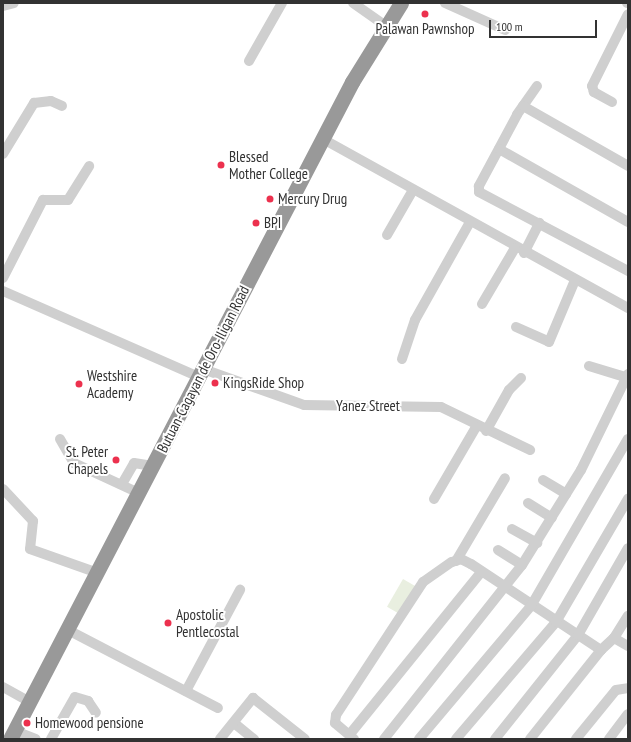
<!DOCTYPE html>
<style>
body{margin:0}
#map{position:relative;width:631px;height:742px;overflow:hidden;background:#fff;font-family:"PT Sans Narrow",sans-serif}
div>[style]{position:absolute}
.green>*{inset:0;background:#e9efe0;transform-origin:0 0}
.minor>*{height:10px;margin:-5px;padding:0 5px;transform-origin:5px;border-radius:5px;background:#cfcfcf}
.highway>*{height:15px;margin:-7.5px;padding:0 7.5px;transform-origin:7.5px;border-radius:7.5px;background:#999}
.dots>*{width:11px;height:11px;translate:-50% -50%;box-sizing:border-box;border:2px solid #fff;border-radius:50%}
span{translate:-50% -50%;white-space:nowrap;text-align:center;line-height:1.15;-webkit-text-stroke:4px #fff;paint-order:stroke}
.poi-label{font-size:15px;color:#323232}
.left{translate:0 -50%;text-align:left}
.right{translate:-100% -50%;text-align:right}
.street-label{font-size:15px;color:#323232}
.frame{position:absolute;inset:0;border:4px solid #323232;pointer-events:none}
.scale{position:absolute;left:489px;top:20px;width:108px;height:18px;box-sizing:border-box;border:2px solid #323232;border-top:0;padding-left:5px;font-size:12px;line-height:14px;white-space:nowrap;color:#323232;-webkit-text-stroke:3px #fff;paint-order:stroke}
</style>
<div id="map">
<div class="green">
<div style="left:403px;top:579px;width:16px;height:32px;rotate:30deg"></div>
</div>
<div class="minor">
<div style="left:353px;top:3px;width:39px;rotate:35deg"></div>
<div style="left:445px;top:3px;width:66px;rotate:24.2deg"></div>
<div style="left:627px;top:3px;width:1px"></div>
<div style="left:3px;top:6px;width:11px;rotate:-15deg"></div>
<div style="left:249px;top:61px;width:67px;rotate:-60.4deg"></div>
<div style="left:537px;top:86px;width:35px;rotate:125deg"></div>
<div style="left:517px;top:115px;width:81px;rotate:118.2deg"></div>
<div style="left:479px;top:186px;width:6px;rotate:90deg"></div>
<div style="left:479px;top:192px;width:169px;rotate:27.9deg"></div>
<div style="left:612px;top:102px;width:21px;rotate:-151deg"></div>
<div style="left:594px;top:92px;width:6px;rotate:-108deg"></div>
<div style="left:592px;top:86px;width:80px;rotate:-63.4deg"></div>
<div style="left:523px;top:106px;width:121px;rotate:29.7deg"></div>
<div style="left:323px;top:139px;width:349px;rotate:29deg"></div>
<div style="left:499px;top:149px;width:148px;rotate:29.5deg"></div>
<div style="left:3px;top:154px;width:60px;rotate:-58.7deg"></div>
<div style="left:34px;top:103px;width:17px;rotate:-7deg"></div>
<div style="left:51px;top:101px;width:12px;rotate:24deg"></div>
<div style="left:387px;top:235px;width:52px;rotate:-60deg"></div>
<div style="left:524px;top:253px;width:34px;rotate:-63deg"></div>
<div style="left:3px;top:278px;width:88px;rotate:-62.9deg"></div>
<div style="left:43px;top:200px;width:25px"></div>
<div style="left:68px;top:200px;width:40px;rotate:-58deg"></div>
<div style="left:3px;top:291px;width:214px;rotate:23.7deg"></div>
<div style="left:482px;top:304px;width:65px;rotate:-59.5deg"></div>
<div style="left:516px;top:327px;width:36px;rotate:24deg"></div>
<div style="left:549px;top:342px;width:67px;rotate:-67.2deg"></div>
<div style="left:402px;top:359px;width:41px;rotate:-71.6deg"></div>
<div style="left:415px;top:320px;width:112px;rotate:-60.7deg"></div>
<div style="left:589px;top:366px;width:39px;rotate:17deg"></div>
<div style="left:203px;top:369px;width:107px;rotate:19.6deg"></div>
<div style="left:304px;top:405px;width:137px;rotate:0.8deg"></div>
<div style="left:441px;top:407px;width:99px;rotate:25.8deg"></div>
<div style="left:486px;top:431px;width:47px;rotate:-60.7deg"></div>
<div style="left:509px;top:390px;width:17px;rotate:-45deg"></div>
<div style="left:60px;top:439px;width:28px;rotate:60deg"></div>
<div style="left:74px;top:463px;width:72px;rotate:24.8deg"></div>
<div style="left:543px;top:480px;width:27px;rotate:31deg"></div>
<div style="left:122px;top:484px;width:24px;rotate:-60deg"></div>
<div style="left:134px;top:463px;width:19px;rotate:9deg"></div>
<div style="left:3px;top:489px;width:44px;rotate:46.8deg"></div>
<div style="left:33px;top:521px;width:28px;rotate:96deg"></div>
<div style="left:30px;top:549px;width:72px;rotate:19.4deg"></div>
<div style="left:434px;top:499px;width:83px;rotate:-59.7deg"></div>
<div style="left:528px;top:503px;width:28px;rotate:32deg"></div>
<div style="left:512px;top:529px;width:29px;rotate:29deg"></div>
<div style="left:498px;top:550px;width:28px;rotate:32deg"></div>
<div style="left:456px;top:561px;width:96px;rotate:-59.4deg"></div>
<div style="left:68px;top:630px;width:169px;rotate:27.5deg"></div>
<div style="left:614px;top:638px;width:16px;rotate:30deg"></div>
<div style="left:3px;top:687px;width:31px;rotate:29deg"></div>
<div style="left:186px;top:691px;width:115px;rotate:-61.9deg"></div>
<div style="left:234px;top:723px;width:26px;rotate:39deg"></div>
<div style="left:15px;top:731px;width:22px;rotate:21deg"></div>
<div style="left:350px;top:734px;width:208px;rotate:-51deg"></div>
<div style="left:51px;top:739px;width:48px;rotate:-60.3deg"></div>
<div style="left:75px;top:697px;width:14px;rotate:17deg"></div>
<div style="left:88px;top:701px;width:14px;rotate:56deg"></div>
<div style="left:220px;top:739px;width:53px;rotate:-51.2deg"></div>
<div style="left:253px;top:698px;width:66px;rotate:38.3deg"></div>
<div style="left:354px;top:739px;width:25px;rotate:-140deg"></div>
<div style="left:335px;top:723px;width:8px;rotate:-83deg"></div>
<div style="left:336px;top:715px;width:159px;rotate:-56.8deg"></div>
<div style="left:423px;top:582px;width:35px;rotate:-35deg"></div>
<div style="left:452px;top:562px;width:9px;rotate:-18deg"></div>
<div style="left:461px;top:559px;width:11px;rotate:27deg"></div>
<div style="left:471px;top:564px;width:156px;rotate:33.5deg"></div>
<div style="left:384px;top:739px;width:222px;rotate:-51.6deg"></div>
<div style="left:522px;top:565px;width:112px;rotate:-58.2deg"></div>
<div style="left:581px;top:470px;width:107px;rotate:-63.9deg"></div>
<div style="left:419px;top:739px;width:174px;rotate:-49.9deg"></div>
<div style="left:531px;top:606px;width:193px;rotate:-59.9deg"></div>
<div style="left:456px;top:739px;width:154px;rotate:-49.5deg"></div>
<div style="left:556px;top:622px;width:143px;rotate:-59.7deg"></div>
<div style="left:495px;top:739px;width:133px;rotate:-51.4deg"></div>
<div style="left:578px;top:635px;width:100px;rotate:-60.1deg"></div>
<div style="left:530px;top:739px;width:114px;rotate:-51.4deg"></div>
<div style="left:601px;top:650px;width:18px;rotate:-43deg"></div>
<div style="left:614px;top:638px;width:26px;rotate:-58deg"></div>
<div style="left:576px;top:739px;width:63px;rotate:-50.8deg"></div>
<div style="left:616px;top:690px;width:12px;rotate:-9deg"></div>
<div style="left:609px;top:739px;width:31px;rotate:-53deg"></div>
</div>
<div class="highway">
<div style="left:10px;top:739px;width:741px;rotate:-62.5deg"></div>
<div style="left:352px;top:82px;width:93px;rotate:-58.2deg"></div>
</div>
<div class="dots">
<div style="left:425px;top:14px;background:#ec314e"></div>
<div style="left:221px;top:165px;background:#ec314e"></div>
<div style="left:270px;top:199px;background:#ec314e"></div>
<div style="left:256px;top:223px;background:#ec314e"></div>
<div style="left:215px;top:383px;background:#ec314e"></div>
<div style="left:79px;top:384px;background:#ec314e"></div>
<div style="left:116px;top:460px;background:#ec314e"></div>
<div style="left:168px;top:623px;background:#ec314e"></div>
<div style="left:27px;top:723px;background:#ec314e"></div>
</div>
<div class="poi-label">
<span style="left:425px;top:29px">Palawan Pawnshop</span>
<span class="left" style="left:229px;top:165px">Blessed<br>Mother College</span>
<span class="left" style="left:278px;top:199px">Mercury Drug</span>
<span class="left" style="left:264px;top:223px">BPI</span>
<span class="left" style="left:87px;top:384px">Westshire<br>Academy</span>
<span class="left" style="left:223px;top:383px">KingsRide Shop</span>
<span class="right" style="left:108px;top:460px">St. Peter<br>Chapels</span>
<span class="left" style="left:176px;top:623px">Apostolic<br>Pentlecostal</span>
<span class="left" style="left:35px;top:723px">Homewood pensione</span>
</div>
<div class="street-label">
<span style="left:203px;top:369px;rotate:-63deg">Butuan-Cagayan de Oro-Iligan Road</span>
<span style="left:368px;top:406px">Yanez Street</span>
</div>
<div class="frame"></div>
<div class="scale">100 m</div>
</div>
